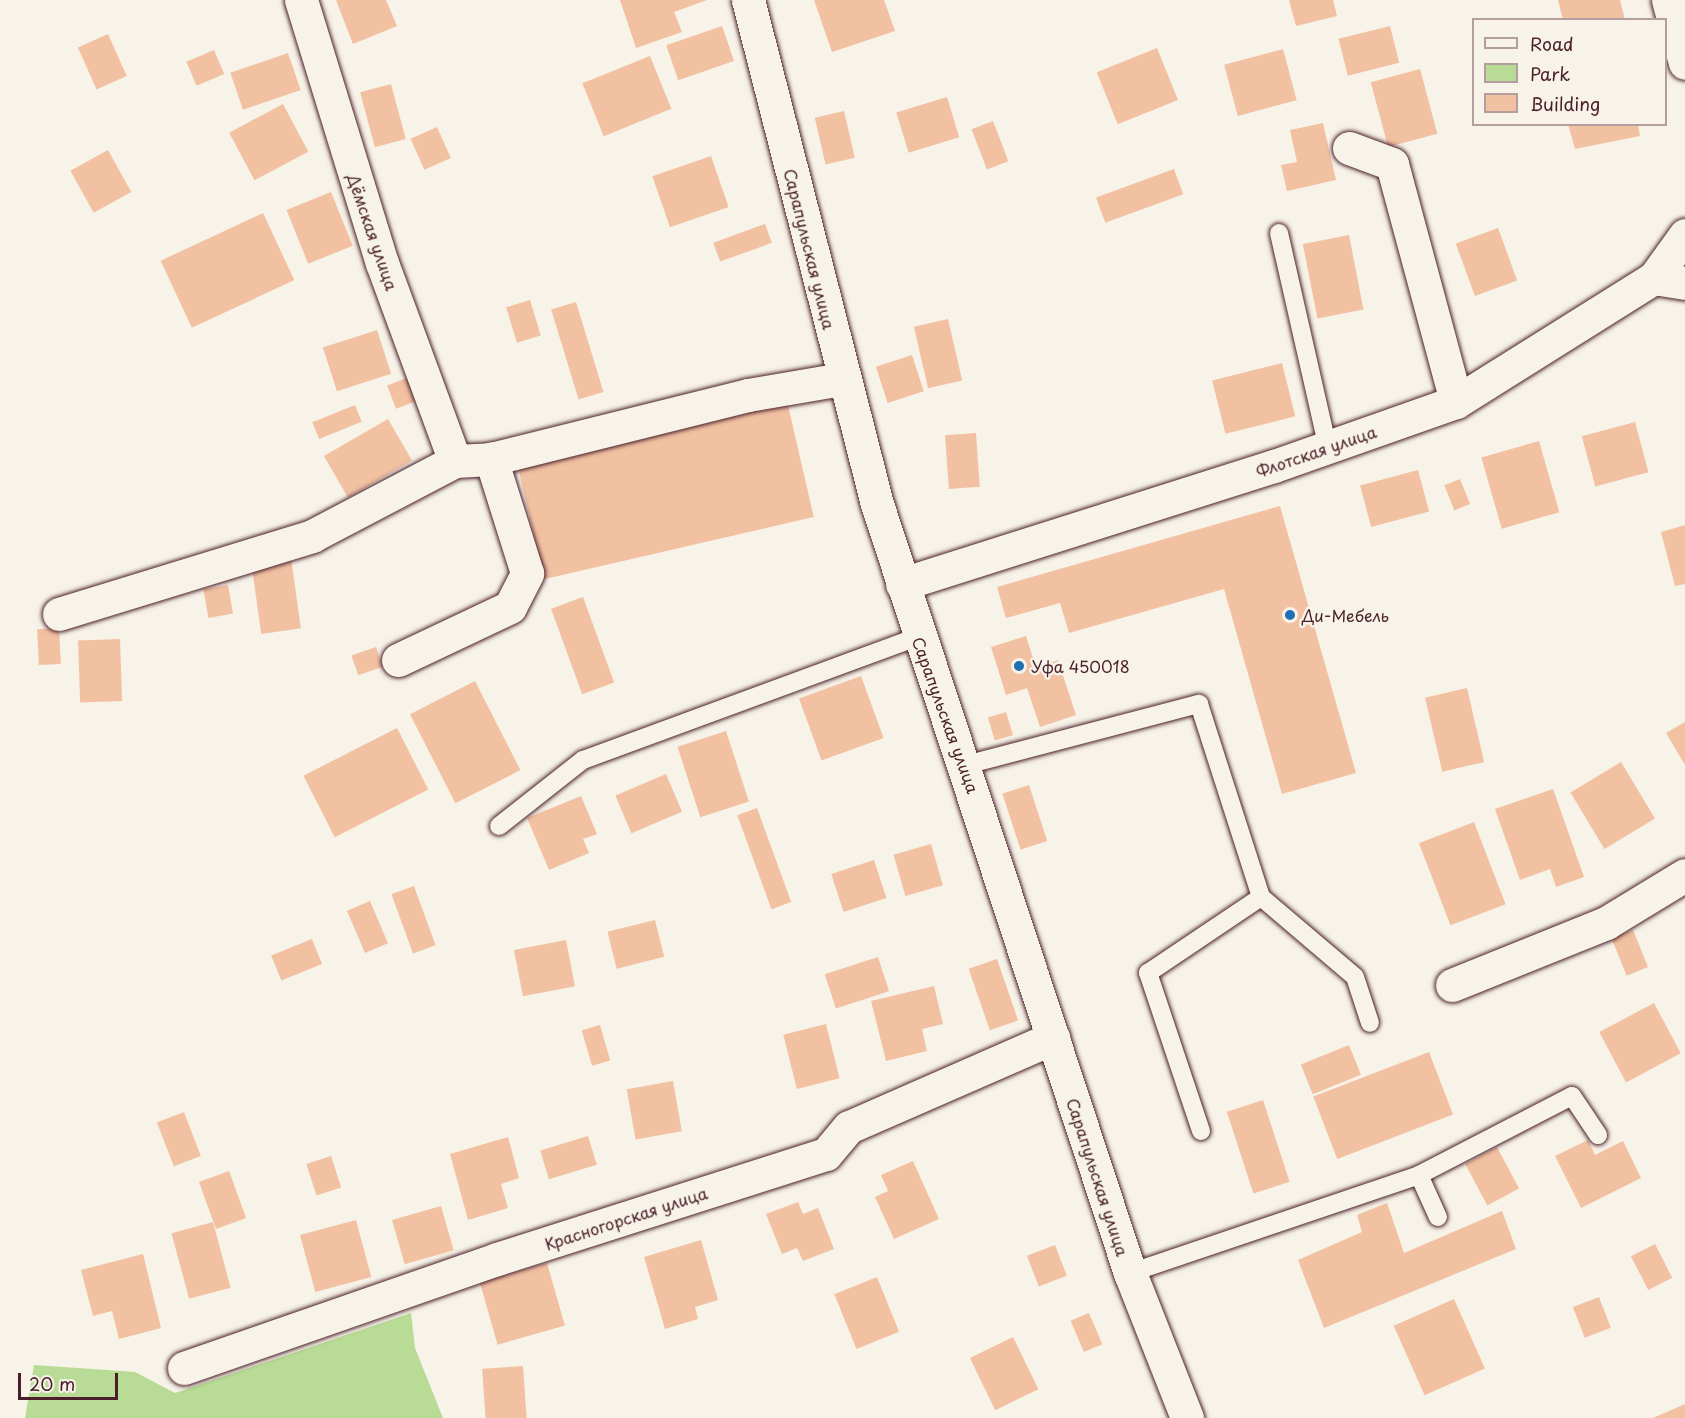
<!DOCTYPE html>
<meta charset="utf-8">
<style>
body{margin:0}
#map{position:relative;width:1685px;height:1418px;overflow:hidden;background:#f7f3e8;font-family:"Playpen Sans",sans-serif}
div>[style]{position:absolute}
.green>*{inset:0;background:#b8db96}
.building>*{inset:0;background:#f2c1a2;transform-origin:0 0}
.roads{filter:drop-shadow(0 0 2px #4a1f2b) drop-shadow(0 0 2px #4a1f2b)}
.lane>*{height:18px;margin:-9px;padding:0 9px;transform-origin:9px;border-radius:9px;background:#f7f3e8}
.street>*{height:33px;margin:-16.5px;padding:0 16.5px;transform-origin:16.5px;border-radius:16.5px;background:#f7f3e8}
.dots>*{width:16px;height:16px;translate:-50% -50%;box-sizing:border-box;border:3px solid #f7f3e8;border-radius:50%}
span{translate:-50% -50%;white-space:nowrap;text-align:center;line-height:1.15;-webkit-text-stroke:5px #f7f3e8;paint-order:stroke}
.street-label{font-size:16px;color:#4a1f2b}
.poi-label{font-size:16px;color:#4a1f2b}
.left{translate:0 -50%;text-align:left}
.legend{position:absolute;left:1472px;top:18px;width:195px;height:108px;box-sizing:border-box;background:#f7f3e8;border:2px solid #b29e9c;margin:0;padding:8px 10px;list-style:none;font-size:18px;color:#4a1f2b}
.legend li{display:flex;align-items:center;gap:12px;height:30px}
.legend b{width:30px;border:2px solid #b29e9c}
.scale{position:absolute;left:18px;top:1373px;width:100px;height:27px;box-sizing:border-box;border:3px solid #4a1f2b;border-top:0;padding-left:8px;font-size:18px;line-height:21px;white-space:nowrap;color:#4a1f2b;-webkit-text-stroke:4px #f7f3e8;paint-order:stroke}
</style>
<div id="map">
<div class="green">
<div style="clip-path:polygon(411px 1313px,415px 1348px,443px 1418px,25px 1418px,34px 1365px,135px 1372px,175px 1393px)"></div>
</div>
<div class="building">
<div style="clip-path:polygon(336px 0,386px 0,397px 26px,353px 44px)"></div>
<div style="clip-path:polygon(620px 0,707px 0,674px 12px,682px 32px,636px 48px)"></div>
<div style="clip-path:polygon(814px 0,884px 0,895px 31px,832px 52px)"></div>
<div style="clip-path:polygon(1289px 0,1333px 0,1337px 16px,1296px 26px)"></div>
<div style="clip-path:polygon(1558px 0,1620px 0,1625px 20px,1563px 20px)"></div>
<div style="left:722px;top:26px;width:37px;height:59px;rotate:71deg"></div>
<div style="left:1390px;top:26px;width:38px;height:53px;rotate:76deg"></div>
<div style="left:108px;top:34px;width:46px;height:33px;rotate:66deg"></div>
<div style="left:1157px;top:48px;width:56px;height:65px;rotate:68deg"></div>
<div style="left:1283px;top:49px;width:53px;height:61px;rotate:75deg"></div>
<div style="left:214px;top:50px;width:26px;height:30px;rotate:67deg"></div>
<div style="left:288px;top:53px;width:39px;height:61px;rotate:71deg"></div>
<div style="left:650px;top:56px;width:57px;height:73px;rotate:68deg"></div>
<div style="left:1420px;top:69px;width:67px;height:51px;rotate:75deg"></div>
<div style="left:391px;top:84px;width:57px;height:32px;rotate:75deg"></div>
<div style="left:947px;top:97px;width:42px;height:53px;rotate:73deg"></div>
<div style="left:283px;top:104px;width:54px;height:61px;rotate:62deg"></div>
<div style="left:844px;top:111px;width:48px;height:30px;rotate:77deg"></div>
<div style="left:993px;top:121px;width:43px;height:23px;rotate:69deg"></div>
<div style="clip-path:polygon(1323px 123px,1336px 180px,1287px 191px,1281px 165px,1297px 162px,1290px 130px)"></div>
<div style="clip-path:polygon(1568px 124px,1638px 124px,1640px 136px,1575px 149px)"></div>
<div style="left:437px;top:127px;width:34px;height:29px;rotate:66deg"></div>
<div style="left:108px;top:150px;width:48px;height:43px;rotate:61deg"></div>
<div style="left:711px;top:156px;width:54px;height:62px;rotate:71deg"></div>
<div style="left:1174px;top:169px;width:27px;height:83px;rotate:70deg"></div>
<div style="left:331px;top:192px;width:58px;height:48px;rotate:68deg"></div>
<div style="left:263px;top:213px;width:74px;height:113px;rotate:65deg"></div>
<div style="left:765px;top:224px;width:20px;height:55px;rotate:70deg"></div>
<div style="left:1498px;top:228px;width:56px;height:45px;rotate:70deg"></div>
<div style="left:1349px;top:235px;width:76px;height:47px;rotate:79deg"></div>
<div style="left:530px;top:300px;width:37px;height:25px;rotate:73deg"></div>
<div style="left:576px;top:302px;width:94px;height:26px;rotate:73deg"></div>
<div style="left:948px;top:319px;width:63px;height:35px;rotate:77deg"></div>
<div style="left:377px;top:330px;width:46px;height:57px;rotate:72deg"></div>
<div style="left:912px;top:355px;width:38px;height:38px;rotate:72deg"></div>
<div style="left:1282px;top:363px;width:55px;height:72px;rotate:76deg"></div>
<div style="left:417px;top:374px;width:25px;height:32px;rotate:69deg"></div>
<div style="left:787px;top:401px;width:119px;height:277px;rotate:77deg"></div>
<div style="left:355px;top:405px;width:18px;height:46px;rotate:68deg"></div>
<div style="left:388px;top:419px;width:48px;height:74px;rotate:60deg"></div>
<div style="left:1635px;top:422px;width:52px;height:55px;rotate:75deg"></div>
<div style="left:976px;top:433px;width:54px;height:31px;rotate:86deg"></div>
<div style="left:1539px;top:441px;width:74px;height:60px;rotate:74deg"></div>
<div style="left:1418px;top:470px;width:43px;height:60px;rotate:75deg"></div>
<div style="left:1460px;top:479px;width:27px;height:17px;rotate:68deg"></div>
<div style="clip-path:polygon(1280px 506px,1356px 773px,1282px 794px,1224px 589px,1069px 633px,1060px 603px,1006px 618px,997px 587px)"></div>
<div style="clip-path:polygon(1685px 525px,1685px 584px,1675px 586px,1661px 532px)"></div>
<div style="left:291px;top:558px;width:71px;height:40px;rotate:82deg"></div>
<div style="left:228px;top:585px;width:29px;height:25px;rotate:80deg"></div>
<div style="left:583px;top:597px;width:91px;height:34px;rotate:70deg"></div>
<div style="left:59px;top:628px;width:36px;height:22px;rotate:87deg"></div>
<div style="clip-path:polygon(1026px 636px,1036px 668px,1058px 660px,1076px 715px,1040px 727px,1027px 688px,1006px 695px,991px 647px)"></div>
<div style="left:120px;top:639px;width:62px;height:42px;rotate:88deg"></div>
<div style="left:376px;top:647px;width:21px;height:26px;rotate:71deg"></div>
<div style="left:861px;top:676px;width:66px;height:66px;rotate:70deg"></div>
<div style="left:475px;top:681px;width:100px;height:73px;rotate:63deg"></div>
<div style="left:1467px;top:688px;width:76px;height:43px;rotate:77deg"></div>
<div style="left:1006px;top:712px;width:24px;height:19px;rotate:73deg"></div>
<div style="clip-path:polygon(1685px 722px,1685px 765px,1666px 733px)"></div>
<div style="left:397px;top:728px;width:69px;height:105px;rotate:63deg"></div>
<div style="left:726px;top:731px;width:74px;height:51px;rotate:72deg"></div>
<div style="left:1621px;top:762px;width:66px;height:59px;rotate:59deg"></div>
<div style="left:666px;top:774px;width:41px;height:55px;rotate:67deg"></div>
<div style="left:1029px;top:785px;width:59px;height:28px;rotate:72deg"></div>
<div style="clip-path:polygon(1553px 789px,1584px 877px,1556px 887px,1550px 869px,1520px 880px,1495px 809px)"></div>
<div style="clip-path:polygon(581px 796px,597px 834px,583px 839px,589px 853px,549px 870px,527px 818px)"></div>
<div style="left:757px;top:808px;width:100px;height:21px;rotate:70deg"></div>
<div style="left:1474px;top:822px;width:88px;height:59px;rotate:69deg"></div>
<div style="left:931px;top:844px;width:43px;height:39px;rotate:74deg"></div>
<div style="left:874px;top:860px;width:40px;height:45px;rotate:72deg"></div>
<div style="left:414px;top:886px;width:63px;height:24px;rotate:70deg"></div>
<div style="left:370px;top:901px;width:46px;height:25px;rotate:67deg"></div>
<div style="left:655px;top:920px;width:38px;height:49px;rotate:76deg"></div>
<div style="left:1633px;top:930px;width:40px;height:23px;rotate:68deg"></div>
<div style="left:312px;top:939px;width:27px;height:44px;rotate:68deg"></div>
<div style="left:566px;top:940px;width:47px;height:53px;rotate:79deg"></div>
<div style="left:878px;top:957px;width:36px;height:56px;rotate:72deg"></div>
<div style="left:997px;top:959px;width:65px;height:30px;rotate:71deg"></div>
<div style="clip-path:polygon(934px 986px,943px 1024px,922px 1029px,927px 1051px,886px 1061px,871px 1001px)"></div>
<div style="left:1654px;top:1003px;width:57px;height:62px;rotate:62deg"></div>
<div style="left:826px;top:1024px;width:56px;height:44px;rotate:76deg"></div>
<div style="left:600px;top:1025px;width:37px;height:19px;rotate:74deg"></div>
<div style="left:1349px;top:1045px;width:32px;height:52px;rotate:68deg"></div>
<div style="left:1429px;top:1052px;width:67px;height:124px;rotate:69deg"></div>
<div style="left:673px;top:1081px;width:51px;height:47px;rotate:80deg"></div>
<div style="left:1263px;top:1100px;width:86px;height:38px;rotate:72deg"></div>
<div style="left:184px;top:1112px;width:47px;height:29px;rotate:69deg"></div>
<div style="left:588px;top:1136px;width:30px;height:50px;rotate:73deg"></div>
<div style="clip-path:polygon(508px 1137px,519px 1178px,501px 1184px,508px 1208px,468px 1220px,450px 1154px)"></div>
<div style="clip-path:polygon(1588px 1140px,1595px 1155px,1623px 1141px,1641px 1178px,1581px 1208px,1555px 1156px)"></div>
<div style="left:1497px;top:1147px;width:47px;height:36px;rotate:62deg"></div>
<div style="left:331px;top:1156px;width:33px;height:26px;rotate:72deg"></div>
<div style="clip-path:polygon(913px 1161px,939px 1219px,894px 1239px,875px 1197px,888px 1191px,881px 1175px)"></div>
<div style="left:229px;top:1171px;width:50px;height:32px;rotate:70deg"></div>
<div style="clip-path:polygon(798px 1202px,803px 1214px,818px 1208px,834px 1249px,803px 1261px,797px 1248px,782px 1254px,766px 1214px)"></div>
<div style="clip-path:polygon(1387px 1203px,1404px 1253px,1502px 1211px,1516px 1249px,1324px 1328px,1298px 1260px,1362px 1232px,1357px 1215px)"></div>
<div style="left:441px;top:1206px;width:46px;height:51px;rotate:74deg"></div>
<div style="left:356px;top:1220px;width:59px;height:58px;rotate:75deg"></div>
<div style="left:213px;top:1222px;width:68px;height:43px;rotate:75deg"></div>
<div style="clip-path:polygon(701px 1240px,718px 1300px,695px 1307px,698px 1319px,665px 1329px,644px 1257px)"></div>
<div style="left:1655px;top:1244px;width:38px;height:27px;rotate:63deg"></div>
<div style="left:1055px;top:1245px;width:33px;height:30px;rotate:69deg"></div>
<div style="clip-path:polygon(143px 1254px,161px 1328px,119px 1339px,112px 1311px,93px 1316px,81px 1270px)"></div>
<div style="left:547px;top:1263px;width:65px;height:70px;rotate:74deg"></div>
<div style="left:877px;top:1277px;width:59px;height:46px;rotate:68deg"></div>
<div style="left:1599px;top:1297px;width:33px;height:28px;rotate:69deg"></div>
<div style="left:1454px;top:1299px;width:76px;height:66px;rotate:66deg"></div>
<div style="left:1089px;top:1313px;width:34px;height:20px;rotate:67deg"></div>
<div style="left:1013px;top:1337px;width:58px;height:48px;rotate:64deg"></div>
<div style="left:523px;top:1366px;width:52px;height:41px;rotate:86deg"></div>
<div style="clip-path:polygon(1685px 1404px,1685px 1418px,1653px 1418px)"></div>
</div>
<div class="roads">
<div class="lane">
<div style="left:1279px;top:233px;width:221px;rotate:77.2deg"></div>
<div style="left:966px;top:765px;width:241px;rotate:-14.7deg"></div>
<div style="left:1199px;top:704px;width:203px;rotate:72.2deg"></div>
<div style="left:1261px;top:897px;width:123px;rotate:40.4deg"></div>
<div style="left:1355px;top:977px;width:48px;rotate:71.9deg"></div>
<div style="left:499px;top:826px;width:107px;rotate:-38.2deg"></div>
<div style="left:583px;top:760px;width:357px;rotate:-20.2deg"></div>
<div style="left:1201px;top:1131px;width:167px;rotate:-108.5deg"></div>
<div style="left:1148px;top:973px;width:136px;rotate:-33.9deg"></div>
<div style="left:1419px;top:1175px;width:172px;rotate:-27.3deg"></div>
<div style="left:1572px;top:1096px;width:47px;rotate:56.3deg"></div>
<div style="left:1130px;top:1273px;width:305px;rotate:-18.7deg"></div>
<div style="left:1419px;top:1175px;width:46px;rotate:65.7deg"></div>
</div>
<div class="street">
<div style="left:301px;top:0;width:275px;rotate:72.9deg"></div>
<div style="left:382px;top:263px;width:211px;rotate:69.8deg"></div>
<div style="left:748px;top:0;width:520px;rotate:75.64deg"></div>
<div style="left:877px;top:504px;width:810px;rotate:71.79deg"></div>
<div style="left:1130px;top:1273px;width:156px;rotate:68.5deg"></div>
<div style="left:1668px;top:0;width:65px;rotate:74.9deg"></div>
<div style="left:1349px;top:148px;width:46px;rotate:20.4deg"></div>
<div style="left:1392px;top:164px;width:246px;rotate:74.9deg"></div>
<div style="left:1654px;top:278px;width:31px;rotate:9deg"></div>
<div style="left:902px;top:584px;width:390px;rotate:-17.6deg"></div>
<div style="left:1274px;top:466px;width:193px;rotate:-19.4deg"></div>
<div style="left:1456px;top:402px;width:234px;rotate:-32.1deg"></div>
<div style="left:1654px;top:278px;width:53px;rotate:-54.2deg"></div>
<div style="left:59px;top:614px;width:265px;rotate:-17.1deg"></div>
<div style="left:312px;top:536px;width:161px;rotate:-27.7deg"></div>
<div style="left:455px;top:461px;width:36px;rotate:-3deg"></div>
<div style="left:491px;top:459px;width:265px;rotate:-14deg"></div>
<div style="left:748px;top:395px;width:95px;rotate:-9.7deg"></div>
<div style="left:398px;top:660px;width:124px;rotate:-25.3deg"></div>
<div style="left:510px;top:607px;width:38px;rotate:-63deg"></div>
<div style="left:527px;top:573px;width:120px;rotate:-107.5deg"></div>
<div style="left:1452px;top:985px;width:166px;rotate:-21.9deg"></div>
<div style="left:1606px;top:923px;width:92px;rotate:-31.3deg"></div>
<div style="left:184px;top:1368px;width:331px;rotate:-19.2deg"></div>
<div style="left:497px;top:1259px;width:345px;rotate:-17.7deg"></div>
<div style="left:826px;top:1154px;width:35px;rotate:-50deg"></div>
<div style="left:849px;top:1127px;width:223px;rotate:-23.6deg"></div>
</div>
</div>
<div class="dots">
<div style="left:1290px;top:615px;background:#1f6fb2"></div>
<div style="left:1019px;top:666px;background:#1f6fb2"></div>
</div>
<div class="street-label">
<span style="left:373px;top:232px;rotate:71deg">Дёмская улица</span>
<span style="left:810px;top:249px;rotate:76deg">Сарапульская улица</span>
<span style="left:1316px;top:451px;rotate:-19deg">Флотская улица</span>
<span style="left:946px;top:715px;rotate:70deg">Сарапульская улица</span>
<span style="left:1098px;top:1177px;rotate:72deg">Сарапульская улица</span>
<span style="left:626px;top:1218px;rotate:-18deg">Красногорская улица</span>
</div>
<div class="poi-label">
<span class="left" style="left:1302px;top:615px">Ди-Мебель</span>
<span class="left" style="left:1031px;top:666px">Уфа 450018</span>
</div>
<ul class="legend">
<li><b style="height:8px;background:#f7f3e8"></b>Road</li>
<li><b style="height:16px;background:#b8db96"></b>Park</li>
<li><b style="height:16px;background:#f2c1a2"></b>Building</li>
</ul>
<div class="scale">20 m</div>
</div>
